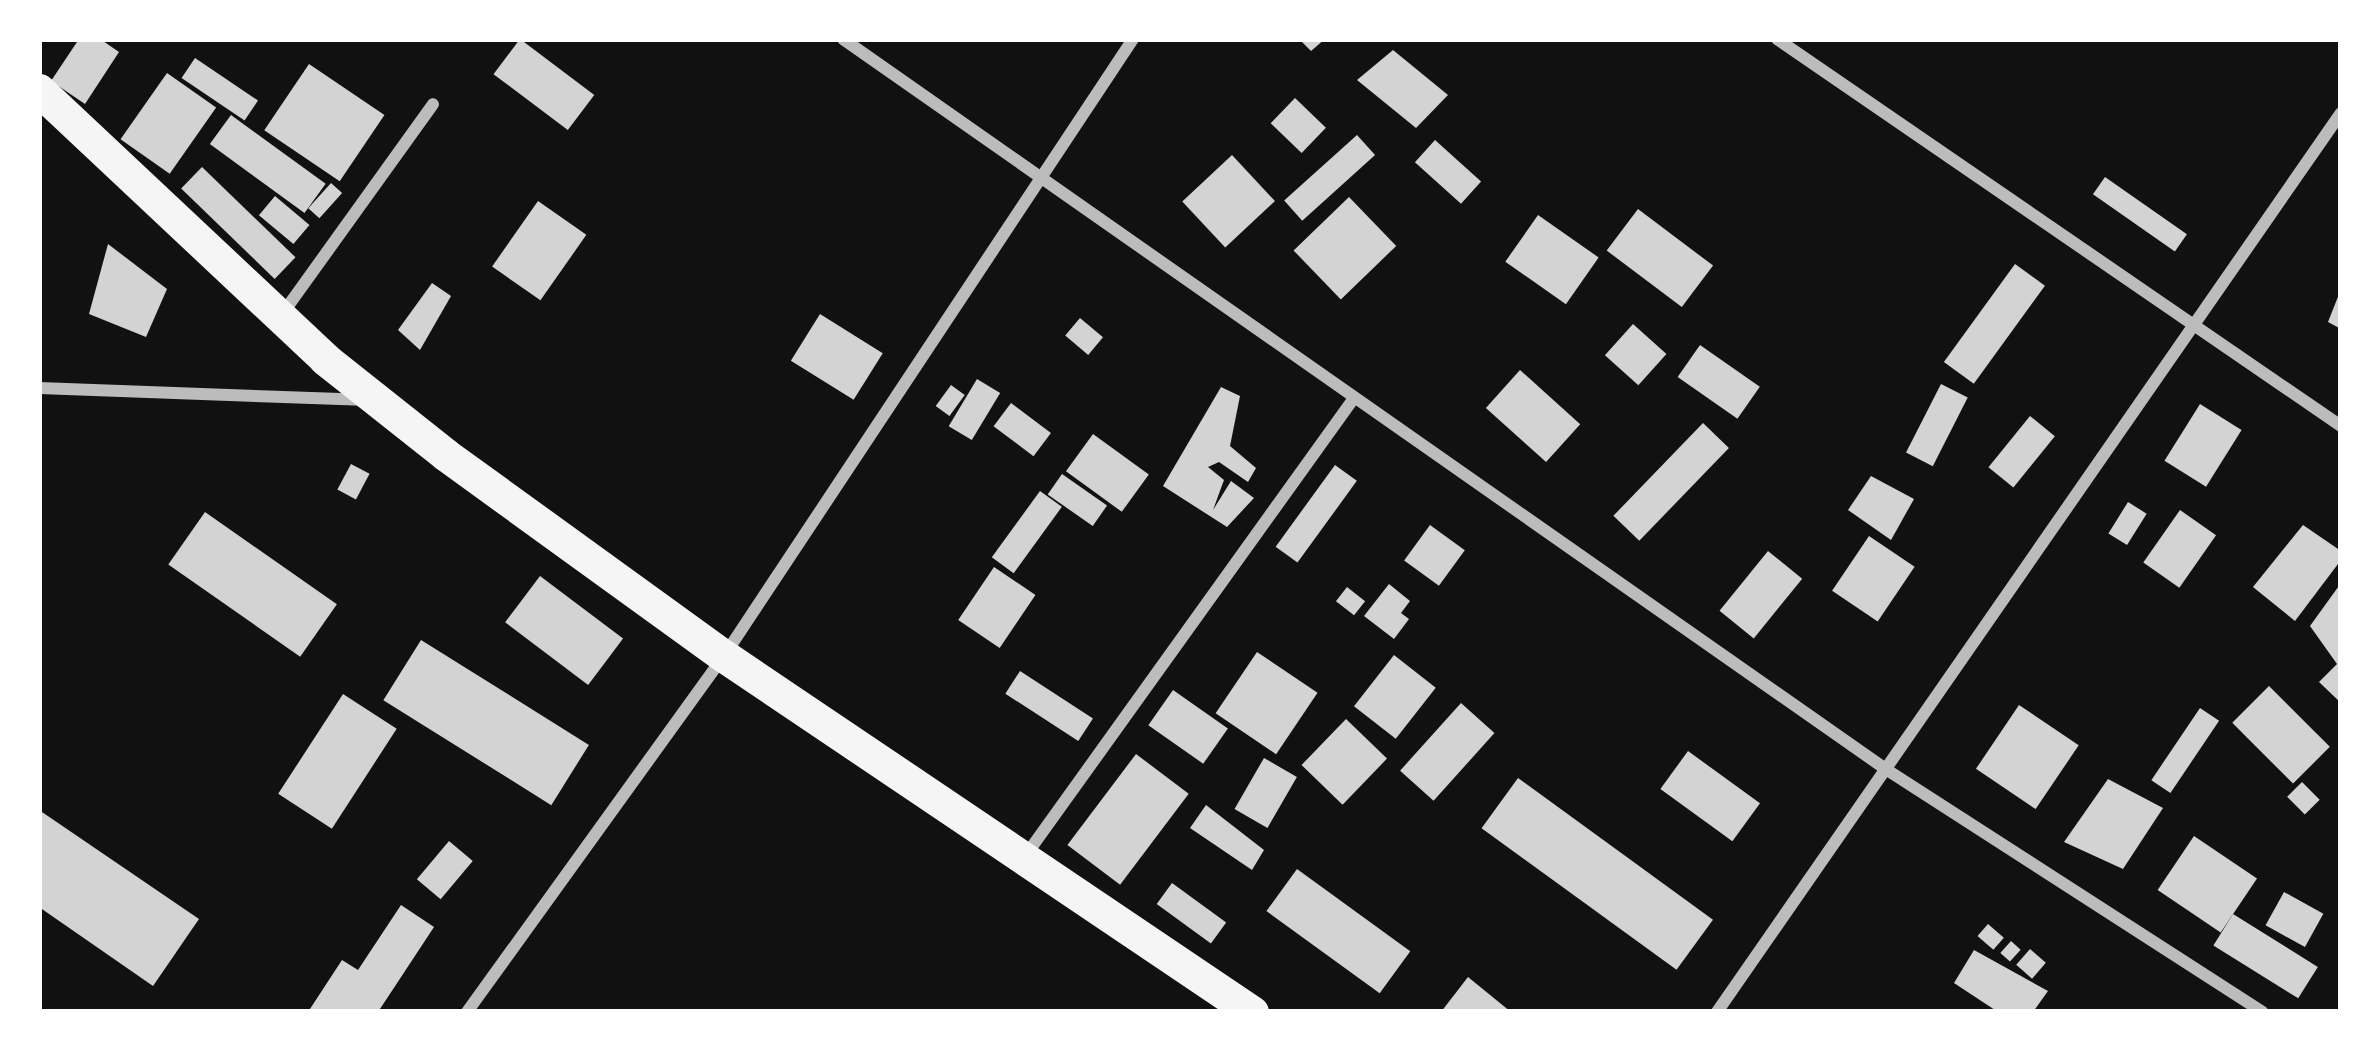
<!DOCTYPE html>
<style>
body{margin:0}
#map{position:relative;width:2380px;height:1051px;overflow:hidden;background:#111;font-family:"Golos Text",sans-serif}
div>[style]{position:absolute}
.building>*{inset:0;background:#d3d3d3;transform-origin:0 0}
.minor>*{height:12px;margin:-6px;padding:0 6px;transform-origin:6px;border-radius:6px;background:#bcbcbc}
.trunk>*{height:33px;margin:-16.5px;padding:0 16.5px;transform-origin:16.5px;border-radius:16.5px;background:#f5f5f5}
span{translate:-50% -50%;white-space:nowrap;text-align:center;line-height:1.15;-webkit-text-stroke:12px #fff;paint-order:stroke}
.frame{position:absolute;inset:0;border:42px solid #fff;pointer-events:none}
</style>
<div id="map">
<div class="building">
<div style="clip-path:polygon(79px 39px,100px 39px,119px 52px,85px 104px,51px 81px)"></div>
<div style="left:520px;top:39px;width:93px;height:44px;rotate:37deg"></div>
<div style="clip-path:polygon(1299px 39px,1325px 39px,1311px 51px)"></div>
<div style="clip-path:polygon(1393px 50px,1448px 95px,1416px 128px,1357px 80px)"></div>
<div style="left:195px;top:58px;width:76px;height:24px;rotate:34deg"></div>
<div style="left:309px;top:64px;width:91px;height:80px;rotate:34deg"></div>
<div style="left:167px;top:73px;width:60px;height:81px;rotate:35deg"></div>
<div style="left:1295px;top:98px;width:43px;height:35px;rotate:44deg"></div>
<div style="left:231px;top:115px;width:117px;height:36px;rotate:36deg"></div>
<div style="left:1357px;top:135px;width:27px;height:98px;rotate:48deg"></div>
<div style="left:1435px;top:140px;width:62px;height:30px;rotate:42deg"></div>
<div style="left:1232px;top:155px;width:63px;height:68px;rotate:47deg"></div>
<div style="left:202px;top:167px;width:130px;height:30px;rotate:44deg"></div>
<div style="left:2105px;top:177px;width:100px;height:21px;rotate:35deg"></div>
<div style="left:331px;top:183px;width:15px;height:34px;rotate:42deg"></div>
<div style="left:275px;top:196px;width:45px;height:25px;rotate:40deg"></div>
<div style="left:1349px;top:197px;width:68px;height:77px;rotate:46deg"></div>
<div style="left:538px;top:201px;width:59px;height:80px;rotate:35deg"></div>
<div style="left:1638px;top:209px;width:94px;height:52px;rotate:37deg"></div>
<div style="left:1538px;top:215px;width:74px;height:57px;rotate:35deg"></div>
<div style="clip-path:polygon(108px 244px,167px 289px,146px 337px,89px 314px)"></div>
<div style="left:2015px;top:264px;width:37px;height:121px;rotate:36deg"></div>
<div style="clip-path:polygon(432px 283px,451px 296px,420px 350px,398px 330px)"></div>
<div style="clip-path:polygon(2341px 289px,2341px 329px,2328px 322px)"></div>
<div style="left:820px;top:314px;width:74px;height:55px;rotate:32deg"></div>
<div style="left:1080px;top:318px;width:30px;height:23px;rotate:40deg"></div>
<div style="left:1633px;top:324px;width:45px;height:42px;rotate:42deg"></div>
<div style="left:1700px;top:345px;width:73px;height:39px;rotate:35deg"></div>
<div style="left:1520px;top:370px;width:81px;height:51px;rotate:42deg"></div>
<div style="left:977px;top:379px;width:27px;height:55px;rotate:31deg"></div>
<div style="left:1941px;top:384px;width:30px;height:77px;rotate:27deg"></div>
<div style="left:951px;top:385px;width:17px;height:26px;rotate:36deg"></div>
<div style="clip-path:polygon(1221px 387px,1240px 396px,1230px 446px,1256px 468px,1248px 482px,1219px 462px,1208px 467px,1224px 480px,1213px 510px,1231px 481px,1254px 498px,1227px 527px,1163px 486px)"></div>
<div style="left:1011px;top:403px;width:50px;height:29px;rotate:37deg"></div>
<div style="left:2200px;top:404px;width:49px;height:67px;rotate:32deg"></div>
<div style="left:2030px;top:416px;width:32px;height:66px;rotate:39deg"></div>
<div style="left:1703px;top:423px;width:36px;height:129px;rotate:44deg"></div>
<div style="left:1093px;top:434px;width:69px;height:46px;rotate:36deg"></div>
<div style="left:351px;top:464px;width:21px;height:29px;rotate:28deg"></div>
<div style="left:1335px;top:465px;width:27px;height:101px;rotate:36deg"></div>
<div style="left:1062px;top:474px;width:55px;height:25px;rotate:35deg"></div>
<div style="clip-path:polygon(1871px 476px,1914px 499px,1891px 540px,1848px 510px)"></div>
<div style="left:1040px;top:491px;width:27px;height:82px;rotate:36deg"></div>
<div style="left:2128px;top:502px;width:22px;height:37px;rotate:32deg"></div>
<div style="left:2180px;top:510px;width:44px;height:64px;rotate:35deg"></div>
<div style="left:205px;top:512px;width:161px;height:64px;rotate:35deg"></div>
<div style="left:1430px;top:525px;width:43px;height:44px;rotate:36deg"></div>
<div style="clip-path:polygon(2303px 525px,2341px 551px,2341px 560px,2295px 621px,2253px 587px)"></div>
<div style="left:1869px;top:536px;width:55px;height:66px;rotate:34deg"></div>
<div style="left:1768px;top:551px;width:44px;height:77px;rotate:39deg"></div>
<div style="left:994px;top:567px;width:50px;height:64px;rotate:34deg"></div>
<div style="left:540px;top:576px;width:104px;height:58px;rotate:37deg"></div>
<div style="clip-path:polygon(2341px 583px,2341px 703px,2319px 682px,2337px 664px,2310px 626px)"></div>
<div style="clip-path:polygon(1389px 584px,1410px 601px,1401px 613px,1409px 619px,1394px 639px,1364px 616px)"></div>
<div style="left:1347px;top:587px;width:23px;height:18px;rotate:38deg"></div>
<div style="left:421px;top:640px;width:198px;height:71px;rotate:32deg"></div>
<div style="left:1257px;top:652px;width:73px;height:74px;rotate:34deg"></div>
<div style="left:1394px;top:655px;width:53px;height:65px;rotate:38deg"></div>
<div style="left:1020px;top:671px;width:87px;height:27px;rotate:33deg"></div>
<div style="left:2269px;top:686px;width:86px;height:52px;rotate:45deg"></div>
<div style="left:1173px;top:690px;width:67px;height:43px;rotate:35deg"></div>
<div style="left:343px;top:694px;width:64px;height:119px;rotate:33deg"></div>
<div style="left:1461px;top:703px;width:45px;height:91px;rotate:42deg"></div>
<div style="left:2019px;top:705px;width:72px;height:77px;rotate:34deg"></div>
<div style="left:2200px;top:708px;width:23px;height:87px;rotate:34deg"></div>
<div style="left:1346px;top:719px;width:57px;height:64px;rotate:44deg"></div>
<div style="left:1688px;top:751px;width:89px;height:47px;rotate:36deg"></div>
<div style="left:1136px;top:754px;width:66px;height:114px;rotate:37deg"></div>
<div style="left:1264px;top:758px;width:38px;height:59px;rotate:30deg"></div>
<div style="left:1518px;top:778px;width:241px;height:62px;rotate:36deg"></div>
<div style="clip-path:polygon(2108px 779px,2163px 808px,2123px 869px,2064px 842px)"></div>
<div style="left:2302px;top:782px;width:25px;height:21px;rotate:45deg"></div>
<div style="clip-path:polygon(1206px 805px,1264px 850px,1252px 870px,1190px 828px)"></div>
<div style="clip-path:polygon(39px 810px,199px 919px,153px 986px,39px 907px)"></div>
<div style="left:2194px;top:836px;width:76px;height:65px;rotate:34deg"></div>
<div style="left:449px;top:841px;width:31px;height:50px;rotate:40deg"></div>
<div style="left:1297px;top:869px;width:140px;height:52px;rotate:36deg"></div>
<div style="left:1172px;top:883px;width:67px;height:26px;rotate:36deg"></div>
<div style="left:2284px;top:892px;width:45px;height:38px;rotate:29deg"></div>
<div style="clip-path:polygon(401px 905px,434px 927px,378px 1012px,308px 1012px,342px 960px,358px 970px)"></div>
<div style="left:2233px;top:914px;width:100px;height:37px;rotate:32deg"></div>
<div style="left:1988px;top:924px;width:21px;height:16px;rotate:41deg"></div>
<div style="left:2011px;top:941px;width:13px;height:16px;rotate:42deg"></div>
<div style="left:2030px;top:949px;width:21px;height:21px;rotate:41deg"></div>
<div style="clip-path:polygon(1974px 950px,2048px 991px,2033px 1012px,1998px 1012px,1954px 983px)"></div>
<div style="clip-path:polygon(1468px 977px,1511px 1012px,1441px 1012px)"></div>
</div>
<div class="minor">
<div style="left:843px;top:39px;width:1271px;rotate:35deg"></div>
<div style="left:1884px;top:768px;width:450px;rotate:32.8deg"></div>
<div style="left:1777px;top:39px;width:684px;rotate:34.46deg"></div>
<div style="left:283px;top:313px;width:257px;rotate:-54.3deg"></div>
<div style="left:39px;top:388px;width:323px;rotate:2.1deg"></div>
<div style="left:1026px;top:855px;width:563px;rotate:-54.33deg"></div>
<div style="left:467px;top:1012px;width:439px;rotate:-54.2deg"></div>
<div style="left:724px;top:656px;width:740px;rotate:-56.46deg"></div>
<div style="left:1717px;top:1012px;width:1094px;rotate:-55.24deg"></div>
</div>
<div class="trunk">
<div style="left:39px;top:90px;width:393px;rotate:43.2deg"></div>
<div style="left:325px;top:359px;width:154px;rotate:38.4deg"></div>
<div style="left:446px;top:455px;width:343px;rotate:35.9deg"></div>
<div style="left:724px;top:656px;width:637px;rotate:33.99deg"></div>
</div>
<div class="frame"></div>
</div>
